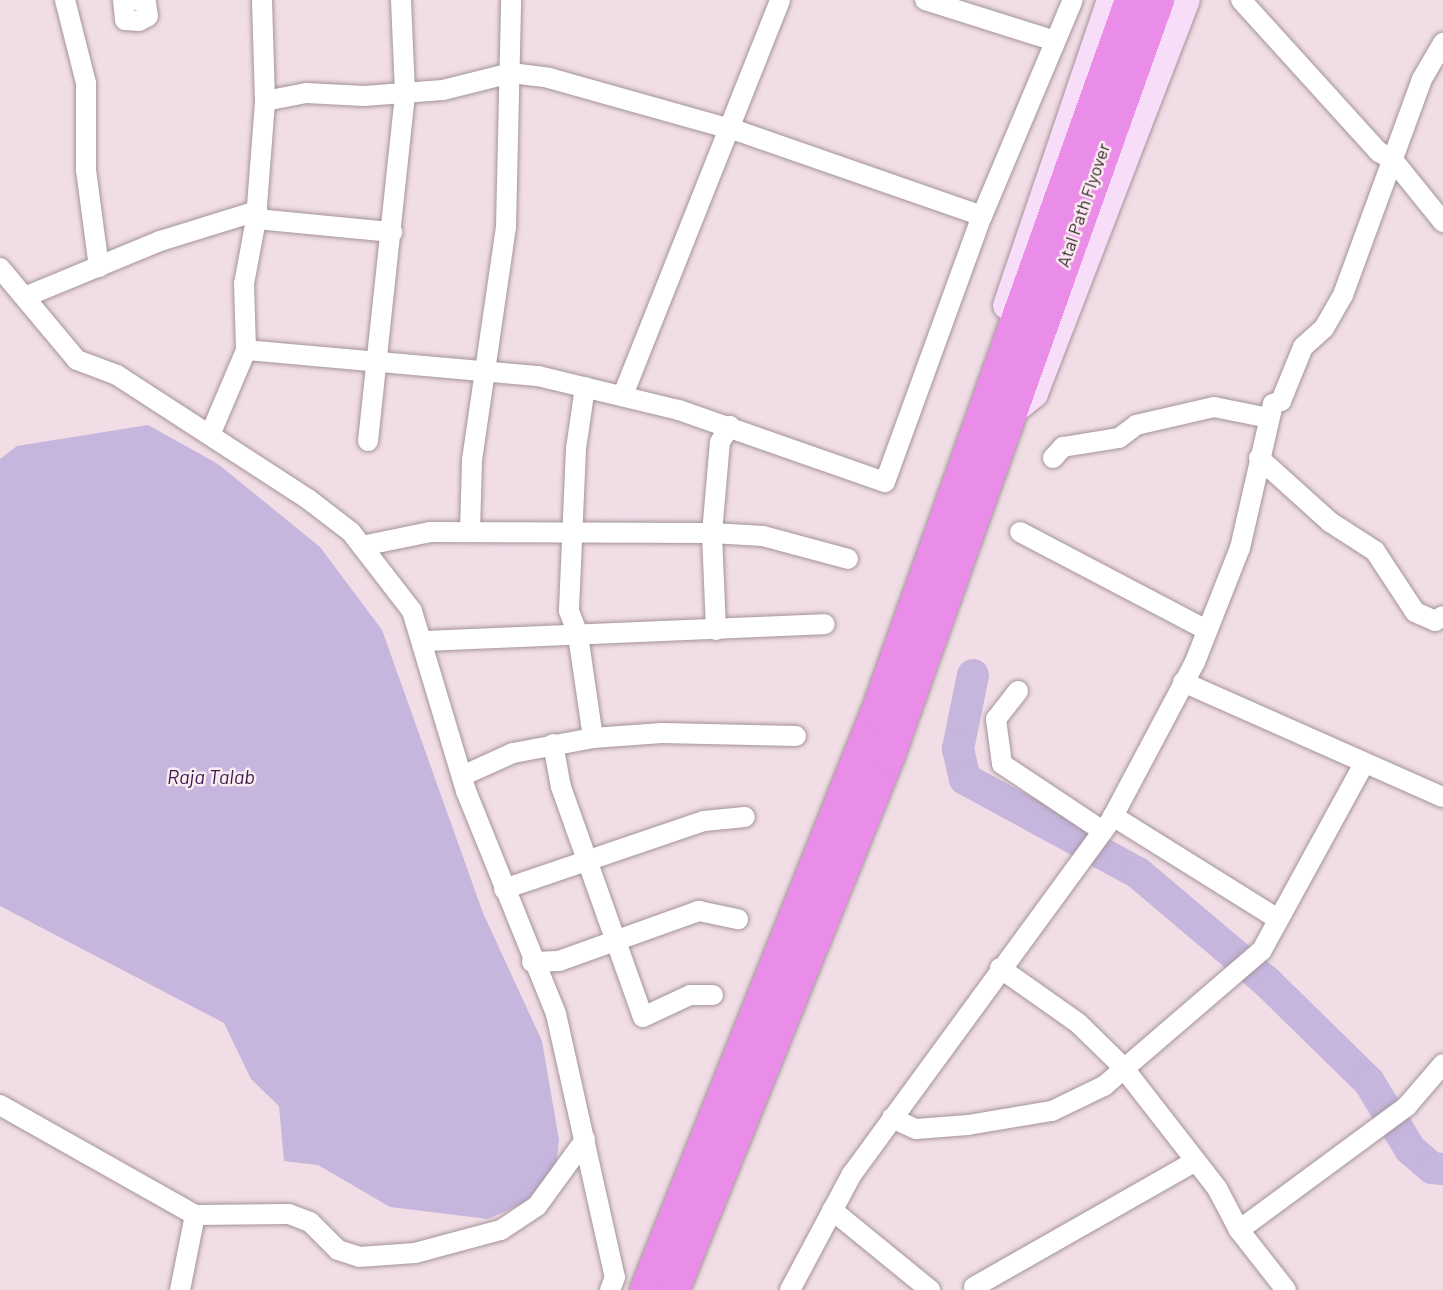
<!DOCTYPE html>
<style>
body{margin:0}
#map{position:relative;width:1443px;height:1290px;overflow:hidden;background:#f0dde5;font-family:Barlow,sans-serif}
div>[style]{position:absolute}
.water>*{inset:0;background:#c6b5dc}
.river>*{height:32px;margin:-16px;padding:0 16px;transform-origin:16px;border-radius:16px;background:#c6b5dc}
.roads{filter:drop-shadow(0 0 2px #a4939b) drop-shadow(0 0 2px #a4939b)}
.street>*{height:20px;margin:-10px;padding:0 10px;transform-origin:10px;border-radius:10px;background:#fff}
.secondary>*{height:27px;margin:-13.5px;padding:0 13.5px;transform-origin:13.5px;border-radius:13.5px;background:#f8ddf8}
.highway>*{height:33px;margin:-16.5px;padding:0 16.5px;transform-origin:16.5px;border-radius:16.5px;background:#e98de8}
span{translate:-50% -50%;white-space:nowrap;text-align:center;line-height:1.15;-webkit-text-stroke:5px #fdebf2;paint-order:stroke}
.street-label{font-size:18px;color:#322b2e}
.water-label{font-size:20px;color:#351d4d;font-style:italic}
</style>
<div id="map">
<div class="water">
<div style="clip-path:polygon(148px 425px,218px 464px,320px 547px,382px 630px,483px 913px,542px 1041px,559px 1140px,556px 1165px,526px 1202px,488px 1219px,390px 1207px,318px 1165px,284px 1161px,279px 1106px,251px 1079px,224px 1023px,0 906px,0 459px,17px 446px)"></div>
</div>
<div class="river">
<div style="left:973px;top:675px;width:76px;rotate:101.5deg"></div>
<div style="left:958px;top:749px;width:31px;rotate:77deg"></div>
<div style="left:965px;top:779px;width:197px;rotate:28.5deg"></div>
<div style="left:1138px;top:873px;width:170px;rotate:40.2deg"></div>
<div style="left:1268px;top:983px;width:141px;rotate:44.4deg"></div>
<div style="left:1369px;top:1082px;width:79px;rotate:58.5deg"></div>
<div style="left:1410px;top:1149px;width:29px;rotate:41deg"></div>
<div style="left:1432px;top:1168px;width:11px;rotate:5deg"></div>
</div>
<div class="roads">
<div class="street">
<div style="left:65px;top:0;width:86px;rotate:75.8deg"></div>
<div style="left:86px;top:83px;width:87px;rotate:90deg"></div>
<div style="left:86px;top:170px;width:98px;rotate:82.4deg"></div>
<div style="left:123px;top:0;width:20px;rotate:84deg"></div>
<div style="left:125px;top:20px;width:14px;rotate:4deg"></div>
<div style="left:139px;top:21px;width:10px;rotate:-29deg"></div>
<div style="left:148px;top:16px;width:13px;rotate:-99deg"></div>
<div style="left:146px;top:3px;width:9px;rotate:-162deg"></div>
<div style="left:925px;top:0;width:136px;rotate:17.5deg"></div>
<div style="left:1241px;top:0;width:205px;rotate:47.8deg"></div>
<div style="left:1379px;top:152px;width:16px;rotate:30deg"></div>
<div style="left:1393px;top:160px;width:80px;rotate:51.1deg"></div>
<div style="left:265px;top:101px;width:42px;rotate:-11deg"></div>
<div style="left:306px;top:93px;width:58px;rotate:3deg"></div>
<div style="left:364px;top:96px;width:79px;rotate:-4.3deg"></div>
<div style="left:443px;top:90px;width:70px;rotate:-14deg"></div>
<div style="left:511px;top:73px;width:38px;rotate:7deg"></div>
<div style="left:549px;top:78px;width:199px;rotate:15.7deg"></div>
<div style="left:741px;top:132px;width:255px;rotate:19.2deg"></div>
<div style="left:256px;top:219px;width:137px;rotate:5.5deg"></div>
<div style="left:0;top:268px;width:120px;rotate:50.1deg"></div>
<div style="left:77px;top:360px;width:43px;rotate:20.6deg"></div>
<div style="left:117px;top:375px;width:228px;rotate:33deg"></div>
<div style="left:308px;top:499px;width:54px;rotate:37.5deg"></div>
<div style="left:351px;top:532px;width:100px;rotate:52.3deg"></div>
<div style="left:412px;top:611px;width:188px;rotate:73.3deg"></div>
<div style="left:466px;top:791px;width:240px;rotate:68deg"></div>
<div style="left:556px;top:1014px;width:270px;rotate:77.4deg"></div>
<div style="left:615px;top:1277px;width:14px;rotate:111deg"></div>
<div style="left:27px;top:296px;width:144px;rotate:-22.5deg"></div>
<div style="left:160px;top:241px;width:102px;rotate:-17.2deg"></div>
<div style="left:246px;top:350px;width:293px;rotate:5.1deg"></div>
<div style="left:538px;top:376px;width:145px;rotate:13.6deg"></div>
<div style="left:679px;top:410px;width:218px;rotate:19.3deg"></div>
<div style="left:885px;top:482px;width:283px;rotate:-70deg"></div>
<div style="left:982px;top:216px;width:234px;rotate:-67.2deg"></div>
<div style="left:585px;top:387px;width:63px;rotate:98.3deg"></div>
<div style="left:576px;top:449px;width:162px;rotate:92.5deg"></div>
<div style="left:569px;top:611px;width:26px;rotate:69deg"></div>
<div style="left:578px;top:635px;width:104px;rotate:81.7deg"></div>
<div style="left:623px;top:395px;width:425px;rotate:-68.3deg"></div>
<div style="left:210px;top:435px;width:92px;rotate:-67deg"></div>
<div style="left:246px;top:350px;width:66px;rotate:-91.7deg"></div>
<div style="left:244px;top:284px;width:66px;rotate:-79.5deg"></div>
<div style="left:256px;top:219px;width:118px;rotate:-85.6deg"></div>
<div style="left:265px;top:101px;width:101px;rotate:-91.7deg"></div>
<div style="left:368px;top:441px;width:351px;rotate:-83.9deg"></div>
<div style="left:405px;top:92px;width:92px;rotate:-92.5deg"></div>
<div style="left:1053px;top:458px;width:15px;rotate:-48deg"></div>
<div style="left:1063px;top:447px;width:57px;rotate:-9.1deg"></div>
<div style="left:1119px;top:438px;width:21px;rotate:-37deg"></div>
<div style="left:1136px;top:425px;width:80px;rotate:-13deg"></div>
<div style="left:1214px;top:407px;width:56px;rotate:11.3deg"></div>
<div style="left:1259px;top:458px;width:96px;rotate:42deg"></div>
<div style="left:1330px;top:522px;width:54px;rotate:32.8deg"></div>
<div style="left:1375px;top:551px;width:73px;rotate:56.7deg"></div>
<div style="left:1415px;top:612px;width:22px;rotate:24deg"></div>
<div style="left:1435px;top:621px;width:9px;rotate:-32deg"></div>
<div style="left:470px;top:532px;width:72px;rotate:-88.4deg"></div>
<div style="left:472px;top:460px;width:235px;rotate:-81.7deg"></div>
<div style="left:506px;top:227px;width:227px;rotate:-88.7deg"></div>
<div style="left:1020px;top:532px;width:211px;rotate:27.7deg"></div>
<div style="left:362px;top:546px;width:69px;rotate:-11.6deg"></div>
<div style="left:430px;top:532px;width:282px;rotate:0.2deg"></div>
<div style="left:712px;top:533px;width:51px;rotate:3.4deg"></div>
<div style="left:763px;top:536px;width:88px;rotate:15.1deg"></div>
<div style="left:716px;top:630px;width:97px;rotate:-92.4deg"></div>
<div style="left:712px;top:533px;width:91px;rotate:-85deg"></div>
<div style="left:720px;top:442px;width:19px;rotate:-58deg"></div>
<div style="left:423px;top:641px;width:402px;rotate:-2.4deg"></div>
<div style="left:1183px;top:682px;width:284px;rotate:23.9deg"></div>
<div style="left:1018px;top:691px;width:36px;rotate:128deg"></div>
<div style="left:996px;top:719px;width:45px;rotate:82.4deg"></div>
<div style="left:1002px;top:764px;width:121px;rotate:33.6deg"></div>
<div style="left:553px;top:744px;width:44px;rotate:79.5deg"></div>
<div style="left:561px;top:787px;width:244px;rotate:70.4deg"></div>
<div style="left:643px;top:1017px;width:52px;rotate:-25.1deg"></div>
<div style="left:690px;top:995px;width:23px"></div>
<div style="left:462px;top:776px;width:56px;rotate:-24.3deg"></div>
<div style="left:513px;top:753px;width:81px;rotate:-10.6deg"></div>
<div style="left:593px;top:738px;width:69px;rotate:-4.1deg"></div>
<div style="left:662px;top:733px;width:134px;rotate:1.3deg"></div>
<div style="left:1113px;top:816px;width:192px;rotate:32deg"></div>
<div style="left:504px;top:889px;width:211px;rotate:-18.8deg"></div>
<div style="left:704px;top:821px;width:41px;rotate:-5.6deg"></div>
<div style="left:532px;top:962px;width:27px;rotate:-2deg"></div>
<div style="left:559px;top:961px;width:149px;rotate:-19.7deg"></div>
<div style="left:699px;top:911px;width:40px;rotate:12deg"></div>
<div style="left:1000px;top:968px;width:95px;rotate:35.2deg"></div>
<div style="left:1078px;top:1023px;width:62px;rotate:44.3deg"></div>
<div style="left:1122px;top:1066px;width:155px;rotate:52.1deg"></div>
<div style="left:1217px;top:1188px;width:47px;rotate:62.4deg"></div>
<div style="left:1239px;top:1230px;width:76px;rotate:51.9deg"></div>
<div style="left:0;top:1105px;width:224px;rotate:29.4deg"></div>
<div style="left:195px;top:1215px;width:94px;rotate:-0.6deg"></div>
<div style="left:289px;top:1214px;width:22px;rotate:21deg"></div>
<div style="left:310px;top:1222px;width:40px;rotate:45deg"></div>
<div style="left:338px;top:1250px;width:22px;rotate:18deg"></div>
<div style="left:359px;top:1257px;width:56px;rotate:-4.1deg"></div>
<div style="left:415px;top:1253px;width:89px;rotate:-15deg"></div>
<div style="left:501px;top:1230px;width:43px;rotate:-33.7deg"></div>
<div style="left:537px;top:1206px;width:82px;rotate:-54deg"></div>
<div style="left:892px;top:1118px;width:26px;rotate:25deg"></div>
<div style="left:916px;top:1129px;width:52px;rotate:-4.4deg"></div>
<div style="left:968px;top:1125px;width:85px;rotate:-9.5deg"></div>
<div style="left:1052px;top:1111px;width:58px;rotate:-25.7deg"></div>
<div style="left:1104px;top:1086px;width:208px;rotate:-40.7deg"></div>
<div style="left:1262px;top:950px;width:212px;rotate:-61.3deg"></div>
<div style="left:832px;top:1210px;width:127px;rotate:39.2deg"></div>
<div style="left:1239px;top:1230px;width:209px;rotate:-36.4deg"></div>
<div style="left:1407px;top:1106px;width:55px;rotate:-49.4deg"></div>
<div style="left:974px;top:1287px;width:255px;rotate:-29.6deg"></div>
<div style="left:180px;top:1290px;width:76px;rotate:-78.7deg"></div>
<div style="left:790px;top:1290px;width:132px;rotate:-61.9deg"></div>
<div style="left:852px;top:1174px;width:439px;rotate:-53.8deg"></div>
<div style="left:1111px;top:820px;width:179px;rotate:-62deg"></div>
<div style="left:1195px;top:662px;width:123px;rotate:-68.5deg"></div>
<div style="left:1240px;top:548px;width:148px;rotate:-77.1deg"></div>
<div style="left:1273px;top:404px;width:9px;rotate:-21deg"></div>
<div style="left:1281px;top:401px;width:58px;rotate:-67.8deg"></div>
<div style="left:1303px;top:347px;width:28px;rotate:-42deg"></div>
<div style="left:1324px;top:328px;width:38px;rotate:-60deg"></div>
<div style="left:1343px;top:295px;width:230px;rotate:-69.9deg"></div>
<div style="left:1422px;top:79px;width:42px;rotate:-59.7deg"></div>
</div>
<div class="secondary">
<div style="left:1006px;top:305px;width:322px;rotate:-71.2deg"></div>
<div style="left:1017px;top:407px;width:22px;rotate:-39deg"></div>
<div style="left:1034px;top:393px;width:421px;rotate:-68.9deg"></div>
</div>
<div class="highway">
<div style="left:646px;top:1290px;width:622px;rotate:-68.22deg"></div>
<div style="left:877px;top:712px;width:756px;rotate:-70.37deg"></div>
<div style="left:672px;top:1290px;width:578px;rotate:-68.05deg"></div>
<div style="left:888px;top:754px;width:801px;rotate:-70.37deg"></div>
</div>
</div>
<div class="street-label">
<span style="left:1083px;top:205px;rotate:-71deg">Atal Path Flyover</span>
</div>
<div class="water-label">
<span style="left:211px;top:776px">Raja Talab</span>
</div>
</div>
